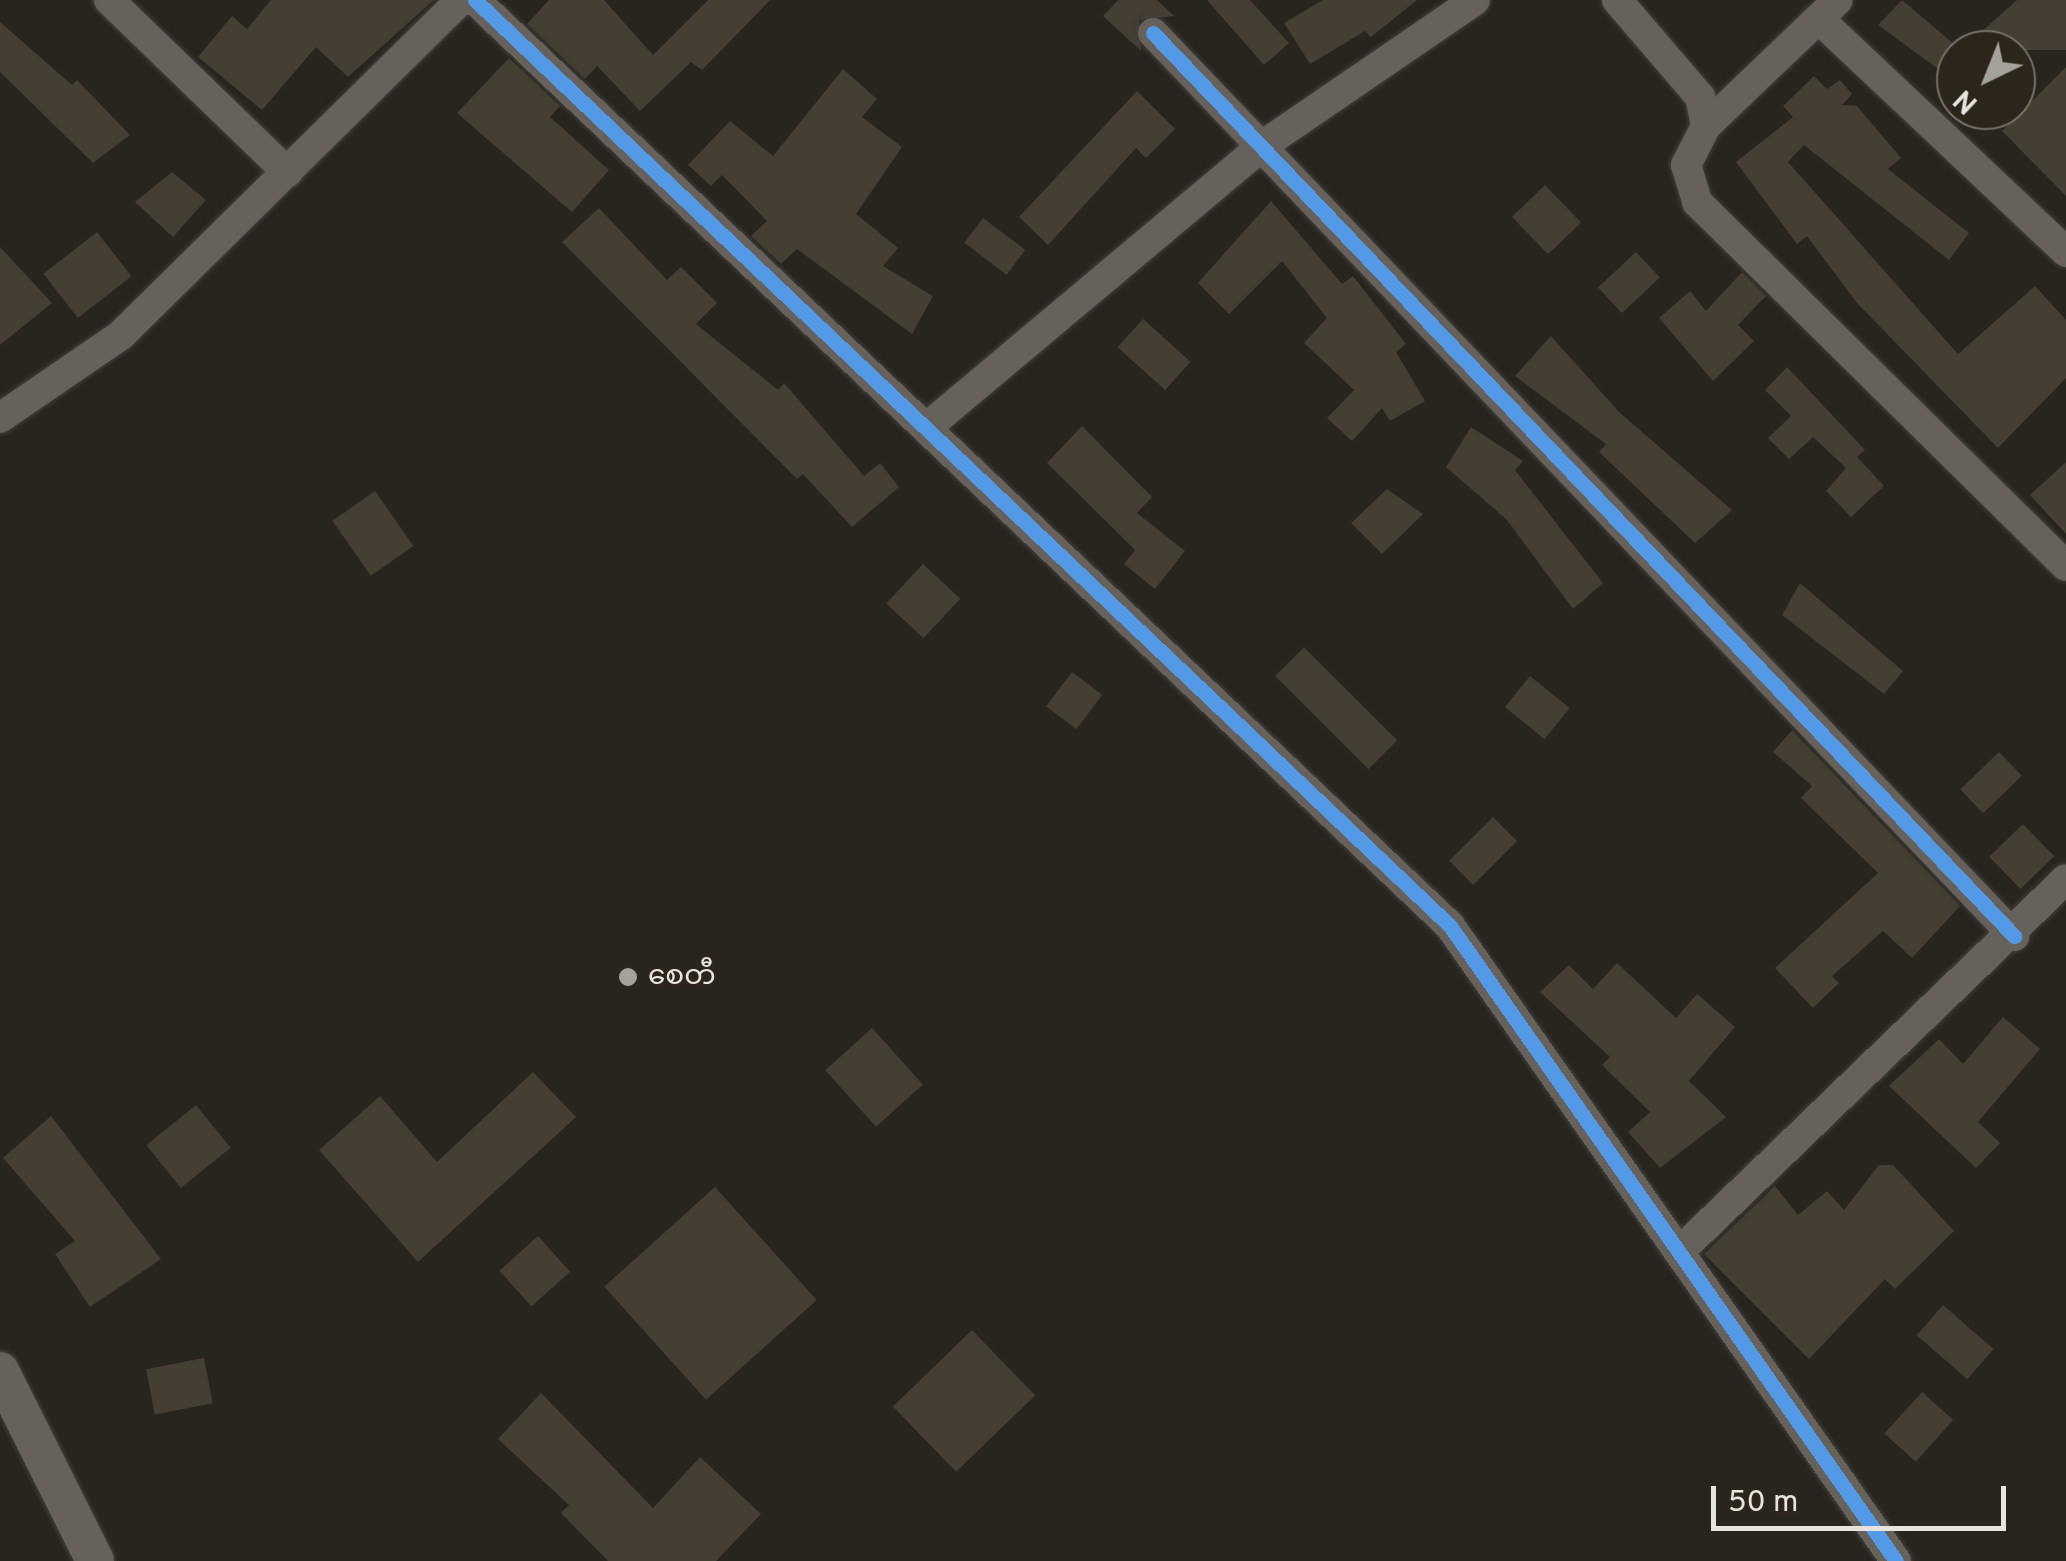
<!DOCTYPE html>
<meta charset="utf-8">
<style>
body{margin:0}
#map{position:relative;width:2066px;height:1561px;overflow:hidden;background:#28241e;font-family:Overpass,"Noto Sans Myanmar",sans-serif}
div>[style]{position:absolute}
.building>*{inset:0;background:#453e32;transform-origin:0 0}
.roads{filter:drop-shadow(0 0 2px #423f3a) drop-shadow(0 0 2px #423f3a)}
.minor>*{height:30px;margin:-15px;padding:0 15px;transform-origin:15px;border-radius:15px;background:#66615a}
.tertiary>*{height:38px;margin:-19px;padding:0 19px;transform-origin:19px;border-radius:19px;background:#66615a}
.cycleway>*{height:15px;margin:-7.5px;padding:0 7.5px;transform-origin:7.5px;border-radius:7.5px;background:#5399e6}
.dots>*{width:28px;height:28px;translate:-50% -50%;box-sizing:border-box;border:5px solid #2b251b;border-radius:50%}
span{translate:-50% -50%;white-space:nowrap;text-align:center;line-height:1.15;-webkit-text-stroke:9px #2b251b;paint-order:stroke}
.poi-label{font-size:28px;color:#e8e4de}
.left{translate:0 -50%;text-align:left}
.north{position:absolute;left:1936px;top:30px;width:100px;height:100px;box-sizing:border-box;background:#2b251b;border:2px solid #777169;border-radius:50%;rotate:223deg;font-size:28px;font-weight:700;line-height:40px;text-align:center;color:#e8e4de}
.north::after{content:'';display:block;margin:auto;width:35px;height:45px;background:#a5a19b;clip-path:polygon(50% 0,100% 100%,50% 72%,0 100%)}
.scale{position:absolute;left:1711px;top:1486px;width:295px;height:45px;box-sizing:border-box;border:5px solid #e8e4de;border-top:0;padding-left:12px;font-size:30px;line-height:35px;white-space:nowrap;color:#e8e4de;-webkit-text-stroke:8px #2b251b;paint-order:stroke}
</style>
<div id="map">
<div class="building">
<div style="clip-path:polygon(271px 0,434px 0,348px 77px,316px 47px,262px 110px,198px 57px,232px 16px,247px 29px)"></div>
<div style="clip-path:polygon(549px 0,604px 0,653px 55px,708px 0,770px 0,702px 70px,691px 62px,640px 111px,597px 66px,585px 79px,527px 24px)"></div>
<div style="clip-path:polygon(1118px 0,1157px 0,1174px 16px,1139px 20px,1141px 51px,1103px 16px)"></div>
<div style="clip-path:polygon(1207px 0,1250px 0,1289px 43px,1264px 65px)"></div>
<div style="clip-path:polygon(1323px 0,1417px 0,1371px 37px,1365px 31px,1310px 64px,1284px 23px)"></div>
<div style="clip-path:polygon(1902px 0,1961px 50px,2017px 0,2066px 0,2066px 50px,1956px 50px,1956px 82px,1878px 25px)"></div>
<div style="clip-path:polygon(0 22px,72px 85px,77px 80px,130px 135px,93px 163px,0 72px)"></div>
<div style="clip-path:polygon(509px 58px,560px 106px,550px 117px,609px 170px,572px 212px,457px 113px)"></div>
<div style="clip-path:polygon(2066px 67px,2066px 196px,2002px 131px)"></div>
<div style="clip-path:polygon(843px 69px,877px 99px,862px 117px,902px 147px,856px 214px,898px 248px,883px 266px,933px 296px,912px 334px,797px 249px,781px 264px,751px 236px,767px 221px,722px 175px,711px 186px,688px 165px,730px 121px,773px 156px)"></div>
<div style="clip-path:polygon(1814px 76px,1827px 89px,1840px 80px,1852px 94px,1842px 105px,1857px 106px,1901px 158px,1888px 169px,1969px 233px,1949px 260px,1804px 145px,1788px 162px,1958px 354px,2035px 286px,2066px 320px,2066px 378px,1998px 448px,1857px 303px,1807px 236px,1797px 244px,1736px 162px,1793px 117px,1783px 106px)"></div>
<div style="clip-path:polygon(1137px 91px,1175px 129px,1146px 158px,1136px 148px,1048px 245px,1019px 217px)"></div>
<div style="clip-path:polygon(172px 172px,206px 200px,173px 237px,135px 202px)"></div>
<div style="left:1545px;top:185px;width:52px;height:46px;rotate:46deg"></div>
<div style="clip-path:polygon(1271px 201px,1342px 284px,1353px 276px,1406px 344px,1396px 352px,1425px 401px,1390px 421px,1382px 408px,1352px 441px,1327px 418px,1354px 390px,1304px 343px,1327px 318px,1282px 261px,1229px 314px,1198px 283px)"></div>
<div style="clip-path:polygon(599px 208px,667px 280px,681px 267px,717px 303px,696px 324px,778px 390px,784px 383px,864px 476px,880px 463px,899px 487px,852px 527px,803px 474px,797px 479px,562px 242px)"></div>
<div style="left:983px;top:218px;width:53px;height:31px;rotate:37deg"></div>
<div style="left:97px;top:232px;width:56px;height:68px;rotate:52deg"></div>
<div style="clip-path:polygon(0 247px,52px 303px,0 345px)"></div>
<div style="left:1636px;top:252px;width:35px;height:52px;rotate:47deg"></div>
<div style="clip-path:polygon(1742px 272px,1766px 296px,1738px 325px,1754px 341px,1713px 381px,1659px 318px,1690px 291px,1706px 311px)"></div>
<div style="left:1143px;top:319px;width:64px;height:38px;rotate:42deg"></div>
<div style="clip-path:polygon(1551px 336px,1619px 412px,1732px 510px,1695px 543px,1599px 452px,1606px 444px,1515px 376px)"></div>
<div style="clip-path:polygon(1787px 367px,1865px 450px,1857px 457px,1884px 486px,1851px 517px,1826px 491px,1846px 468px,1813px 437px,1789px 459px,1768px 438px,1791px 416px,1765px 390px)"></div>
<div style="clip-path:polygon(1082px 426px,1152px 497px,1137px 513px,1185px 551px,1155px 589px,1124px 564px,1135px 550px,1047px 463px)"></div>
<div style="clip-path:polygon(1471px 427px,1523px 461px,1515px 470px,1603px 583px,1573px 609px,1506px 519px,1446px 467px)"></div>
<div style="clip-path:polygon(2066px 462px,2066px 534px,2030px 495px)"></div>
<div style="clip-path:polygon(1387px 489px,1423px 514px,1382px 554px,1351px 523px)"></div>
<div style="left:375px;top:491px;width:67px;height:52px;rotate:55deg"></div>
<div style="left:923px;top:564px;width:51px;height:54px;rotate:43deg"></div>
<div style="clip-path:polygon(1800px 583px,1903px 671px,1884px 694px,1782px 615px)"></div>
<div style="left:1304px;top:647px;width:132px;height:41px;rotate:45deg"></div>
<div style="left:1072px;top:672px;width:38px;height:43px;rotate:37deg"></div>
<div style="left:1530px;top:676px;width:51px;height:40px;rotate:39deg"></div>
<div style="clip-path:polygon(1792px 730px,1960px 906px,1912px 958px,1883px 931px,1832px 976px,1839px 983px,1813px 1008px,1775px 968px,1878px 873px,1801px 798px,1812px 786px,1773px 752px)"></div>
<div style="left:1999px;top:752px;width:33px;height:54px;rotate:46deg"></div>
<div style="left:1493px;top:817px;width:34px;height:62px;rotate:45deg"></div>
<div style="left:2023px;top:824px;width:45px;height:47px;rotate:46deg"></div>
<div style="clip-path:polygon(1617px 963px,1676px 1018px,1697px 994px,1735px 1027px,1689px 1081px,1726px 1117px,1660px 1168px,1628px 1132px,1650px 1112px,1602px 1065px,1610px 1057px,1540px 992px,1569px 965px,1593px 989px)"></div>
<div style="clip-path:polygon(2003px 1017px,2040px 1049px,1978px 1122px,2000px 1143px,1976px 1168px,1889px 1086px,1939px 1039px,1963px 1064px)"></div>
<div style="left:872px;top:1028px;width:76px;height:63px;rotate:48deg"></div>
<div style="clip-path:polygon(533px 1072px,576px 1117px,418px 1262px,319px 1150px,380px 1096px,437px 1162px)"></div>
<div style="left:196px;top:1105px;width:55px;height:64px;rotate:51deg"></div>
<div style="clip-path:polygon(51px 1116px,161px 1259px,90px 1307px,55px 1254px,75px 1241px,3px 1158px)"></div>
<div style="clip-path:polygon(1879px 1165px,1893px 1165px,1954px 1231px,1895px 1289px,1885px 1279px,1809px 1359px,1704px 1254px,1775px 1186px,1798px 1215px,1827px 1191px,1844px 1210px)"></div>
<div style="left:715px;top:1187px;width:152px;height:149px;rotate:48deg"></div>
<div style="left:538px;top:1236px;width:48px;height:52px;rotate:48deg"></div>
<div style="left:1943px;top:1305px;width:67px;height:40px;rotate:41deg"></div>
<div style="left:972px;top:1330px;width:91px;height:110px;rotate:46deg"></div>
<div style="left:204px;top:1358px;width:46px;height:59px;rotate:79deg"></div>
<div style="left:1922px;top:1392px;width:42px;height:56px;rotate:42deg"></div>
<div style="clip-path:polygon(541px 1393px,653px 1508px,700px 1457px,761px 1514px,716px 1561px,608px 1561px,561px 1513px,569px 1505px,498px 1439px)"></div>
</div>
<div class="roads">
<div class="minor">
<div style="left:109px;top:0;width:248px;rotate:44deg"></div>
<div style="left:475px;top:0;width:1345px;rotate:43.52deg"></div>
<div style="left:1450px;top:926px;width:776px;rotate:54.92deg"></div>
<div style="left:1617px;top:0;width:128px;rotate:49.4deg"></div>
<div style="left:1700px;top:97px;width:30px;rotate:78deg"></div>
<div style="left:1706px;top:126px;width:44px;rotate:117.1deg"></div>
<div style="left:1686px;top:165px;width:39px;rotate:73deg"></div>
<div style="left:1697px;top:202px;width:518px;rotate:44.61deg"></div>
<div style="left:1819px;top:19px;width:340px;rotate:43.3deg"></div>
<div style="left:1153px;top:33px;width:1248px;rotate:46.36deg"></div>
<div style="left:1706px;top:126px;width:182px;rotate:-43.7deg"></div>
<div style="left:0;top:418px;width:147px;rotate:-34.4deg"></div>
<div style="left:121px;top:335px;width:477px;rotate:-44.6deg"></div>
<div style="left:926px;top:428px;width:439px;rotate:-40deg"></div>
<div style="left:1262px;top:146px;width:258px;rotate:-34.4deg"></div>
<div style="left:1679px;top:1252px;width:537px;rotate:-43.94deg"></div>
</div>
<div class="tertiary">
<div style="left:0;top:1371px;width:212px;rotate:63.4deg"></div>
</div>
</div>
<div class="cycleway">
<div style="left:475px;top:0;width:1345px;rotate:43.52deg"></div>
<div style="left:1450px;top:926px;width:776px;rotate:54.92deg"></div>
<div style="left:1153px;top:33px;width:1248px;rotate:46.36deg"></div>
</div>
<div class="dots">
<div style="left:628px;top:977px;background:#a5a19b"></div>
</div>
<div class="poi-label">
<span class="left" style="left:648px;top:977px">စေတီ</span>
</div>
<div class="north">N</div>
<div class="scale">50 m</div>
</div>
